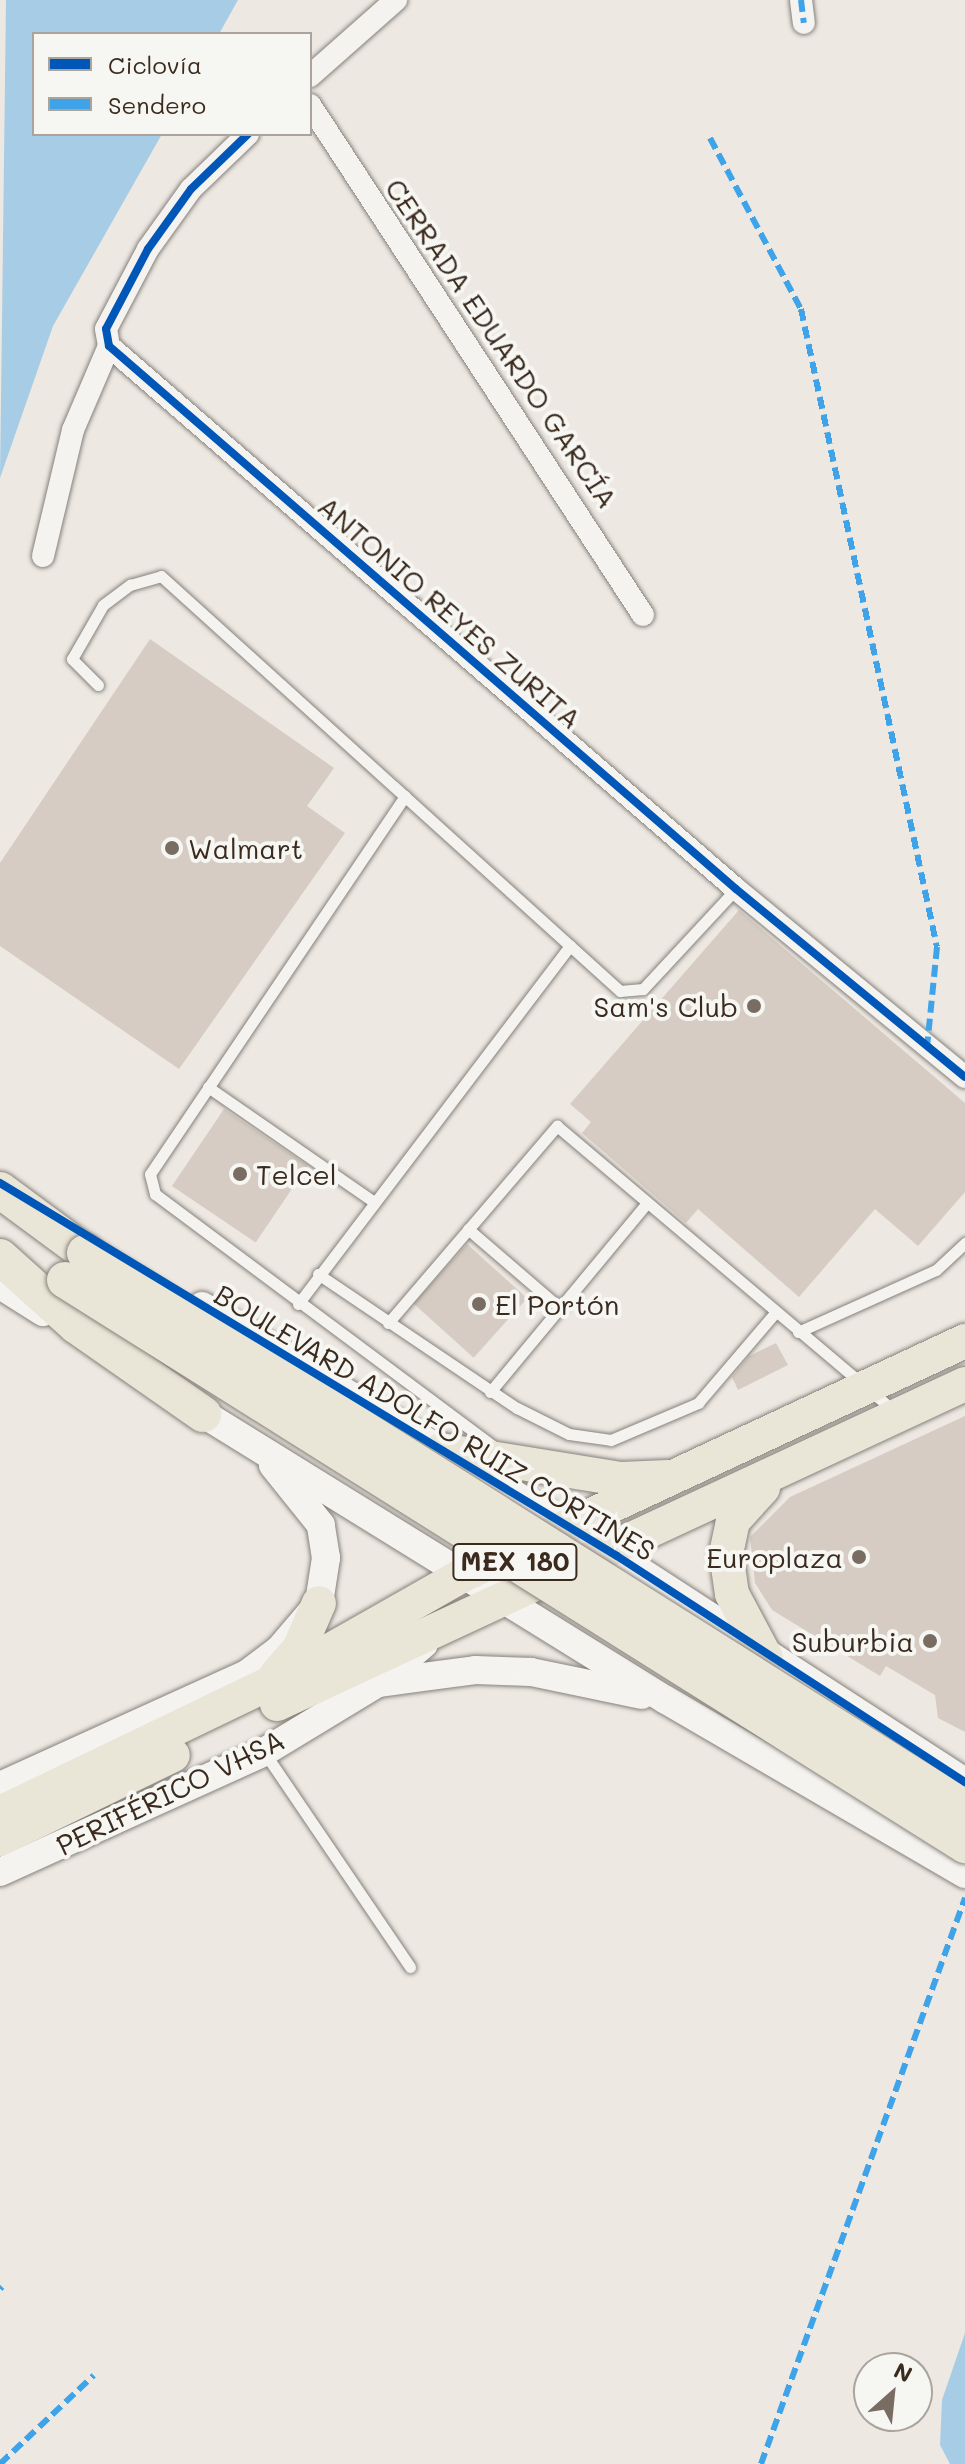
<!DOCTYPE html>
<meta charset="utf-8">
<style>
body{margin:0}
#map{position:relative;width:965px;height:2464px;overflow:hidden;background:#ede8e2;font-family:Mali,sans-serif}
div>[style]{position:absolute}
.water>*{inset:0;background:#a7cde6}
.building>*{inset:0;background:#d6ccc3;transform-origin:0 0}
.roads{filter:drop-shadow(0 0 2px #86817b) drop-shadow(0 0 2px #86817b)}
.service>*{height:11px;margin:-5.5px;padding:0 5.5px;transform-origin:5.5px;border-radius:5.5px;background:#f4f3f0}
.minor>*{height:22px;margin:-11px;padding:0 11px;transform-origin:11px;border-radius:11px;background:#f4f3f0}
.tertiary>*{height:28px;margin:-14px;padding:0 14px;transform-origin:14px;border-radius:14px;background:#f4f3f0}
.primary>*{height:34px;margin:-17px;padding:0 17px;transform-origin:17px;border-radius:17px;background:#e9e5d7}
.trunk>*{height:36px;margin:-18px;padding:0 18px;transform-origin:18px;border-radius:18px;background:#e9e5d7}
.bridges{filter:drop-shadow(0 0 2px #86817b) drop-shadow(0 0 2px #86817b)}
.trunk-bridge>*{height:36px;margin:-18px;padding:0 18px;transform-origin:18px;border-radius:18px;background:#e9e5d7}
.quiet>*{height:6px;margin-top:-3px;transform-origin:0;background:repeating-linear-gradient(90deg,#3fa3ea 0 12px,transparent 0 18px)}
.cycleway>*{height:8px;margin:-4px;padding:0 4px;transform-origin:4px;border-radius:4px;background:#0057b8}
.dots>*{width:22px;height:22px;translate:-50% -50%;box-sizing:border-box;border:4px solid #f6f6f2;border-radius:50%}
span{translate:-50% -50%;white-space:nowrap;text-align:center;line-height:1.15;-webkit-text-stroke:8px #f6f6f2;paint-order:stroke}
.shield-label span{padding:2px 6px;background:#f6f6f2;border:2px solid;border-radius:6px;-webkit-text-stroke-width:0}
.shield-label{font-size:26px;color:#3b2a1e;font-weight:700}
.street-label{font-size:28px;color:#3b2a1e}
.poi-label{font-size:28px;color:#3b2a1e}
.left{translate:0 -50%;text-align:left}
.right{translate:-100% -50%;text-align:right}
.legend{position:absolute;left:32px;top:32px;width:280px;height:104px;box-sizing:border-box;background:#f6f6f2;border:2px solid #aba49d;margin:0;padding:10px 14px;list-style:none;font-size:24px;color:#3b2a1e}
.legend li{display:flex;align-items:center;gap:16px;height:40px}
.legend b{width:40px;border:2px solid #aba49d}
.north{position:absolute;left:853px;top:2352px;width:80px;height:80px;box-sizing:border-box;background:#f6f6f2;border:2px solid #aba49d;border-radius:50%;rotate:27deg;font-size:22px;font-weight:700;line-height:32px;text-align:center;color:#3b2a1e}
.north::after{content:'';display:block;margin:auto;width:28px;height:36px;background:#796c63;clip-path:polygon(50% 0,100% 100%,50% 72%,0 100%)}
</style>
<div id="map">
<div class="water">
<div style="clip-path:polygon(6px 0,238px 0,219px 34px,34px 34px,34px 134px,162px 134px,53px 326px,0 478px)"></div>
<div style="clip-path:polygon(965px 2333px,965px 2464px,950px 2464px,940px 2445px,942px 2400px)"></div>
</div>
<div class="building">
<div style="clip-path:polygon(150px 639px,334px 768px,307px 806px,345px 833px,179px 1069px,0 946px,0 863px)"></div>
<div style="clip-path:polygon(739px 910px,965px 1103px,965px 1192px,918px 1246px,875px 1209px,799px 1297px,698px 1209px,686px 1223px,582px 1133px,591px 1122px,570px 1104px)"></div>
<div style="left:224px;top:1109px;width:101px;height:93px;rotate:34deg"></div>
<div style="left:467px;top:1244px;width:81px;height:80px;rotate:42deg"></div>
<div style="clip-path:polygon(776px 1343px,788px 1365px,738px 1390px,732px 1377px,749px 1356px)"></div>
<div style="clip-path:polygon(965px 1416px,965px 1732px,938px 1718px,935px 1695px,886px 1666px,880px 1676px,772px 1610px,755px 1583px,750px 1537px,790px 1497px)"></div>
</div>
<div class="roads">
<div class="service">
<div style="left:98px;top:685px;width:37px;rotate:-135deg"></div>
<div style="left:72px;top:659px;width:62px;rotate:-60.1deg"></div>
<div style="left:103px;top:605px;width:34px;rotate:-37deg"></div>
<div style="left:130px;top:585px;width:32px;rotate:-16deg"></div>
<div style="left:161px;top:576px;width:619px;rotate:42.12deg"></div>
<div style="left:620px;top:991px;width:23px;rotate:-5deg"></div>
<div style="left:643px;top:989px;width:137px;rotate:-47.1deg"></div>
<div style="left:405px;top:796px;width:456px;rotate:124deg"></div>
<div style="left:150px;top:1174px;width:21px;rotate:76deg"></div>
<div style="left:155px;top:1194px;width:423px;rotate:36.7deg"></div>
<div style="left:208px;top:1087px;width:202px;rotate:34.7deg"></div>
<div style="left:468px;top:1229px;width:121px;rotate:40.7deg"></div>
<div style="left:318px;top:1274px;width:240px;rotate:34deg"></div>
<div style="left:517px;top:1408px;width:58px;rotate:26.6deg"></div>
<div style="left:569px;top:1434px;width:42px;rotate:8.1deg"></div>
<div style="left:611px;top:1440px;width:95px;rotate:-23deg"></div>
<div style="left:698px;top:1403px;width:118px;rotate:-49.5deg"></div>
<div style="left:298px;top:1304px;width:450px;rotate:-52.8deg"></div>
<div style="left:388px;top:1323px;width:260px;rotate:-49.4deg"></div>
<div style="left:557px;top:1126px;width:444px;rotate:40.2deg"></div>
<div style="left:798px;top:1332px;width:151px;rotate:-24.2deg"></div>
<div style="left:936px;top:1270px;width:40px;rotate:-43deg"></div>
<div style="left:490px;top:1392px;width:246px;rotate:-50.3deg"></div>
<div style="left:264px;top:1752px;width:260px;rotate:55.8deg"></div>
</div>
<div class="minor">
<div style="left:801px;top:0;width:23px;rotate:83deg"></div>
<div style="left:310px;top:76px;width:115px;rotate:-41.5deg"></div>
<div style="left:310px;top:105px;width:609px;rotate:56.86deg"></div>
<div style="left:248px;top:134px;width:79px;rotate:136deg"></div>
<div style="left:191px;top:189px;width:74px;rotate:125.6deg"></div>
<div style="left:148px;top:249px;width:90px;rotate:117.7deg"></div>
<div style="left:106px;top:329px;width:17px;rotate:80deg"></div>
<div style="left:109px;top:346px;width:829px;rotate:40.89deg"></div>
<div style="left:736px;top:889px;width:296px;rotate:39.4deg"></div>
<div style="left:43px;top:556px;width:130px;rotate:-76.6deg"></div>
<div style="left:73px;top:430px;width:91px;rotate:-66.8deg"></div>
</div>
<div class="tertiary">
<div style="left:0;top:1285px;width:51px;rotate:32.1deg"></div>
<div style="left:202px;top:1306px;width:484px;rotate:31.1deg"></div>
<div style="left:617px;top:1556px;width:415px;rotate:33deg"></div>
<div style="left:186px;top:1403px;width:564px;rotate:31.75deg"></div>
<div style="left:666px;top:1700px;width:346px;rotate:30.2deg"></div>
<div style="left:378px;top:1683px;width:98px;rotate:-7.6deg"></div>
<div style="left:475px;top:1670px;width:56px;rotate:2deg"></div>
<div style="left:531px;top:1672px;width:113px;rotate:11.7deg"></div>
<div style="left:0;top:1786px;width:271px;rotate:-24.4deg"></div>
<div style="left:247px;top:1674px;width:39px;rotate:-37deg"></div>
<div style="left:278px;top:1651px;width:63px;rotate:-49.5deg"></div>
<div style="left:319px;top:1603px;width:46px;rotate:-81.2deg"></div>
<div style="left:326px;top:1558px;width:33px;rotate:-99deg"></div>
<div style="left:321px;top:1525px;width:77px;rotate:-128.7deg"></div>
<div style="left:0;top:1872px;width:290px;rotate:-24.4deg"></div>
<div style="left:264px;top:1752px;width:133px;rotate:-31.2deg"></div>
<div style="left:378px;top:1683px;width:60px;rotate:-40.3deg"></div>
</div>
<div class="primary">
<div style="left:441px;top:1450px;width:182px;rotate:9.2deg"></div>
<div style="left:621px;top:1479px;width:47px;rotate:-2.4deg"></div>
<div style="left:763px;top:1488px;width:45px;rotate:132.3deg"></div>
<div style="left:733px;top:1521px;width:33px;rotate:102deg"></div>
<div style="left:726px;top:1553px;width:41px;rotate:81.7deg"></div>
<div style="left:732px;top:1594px;width:72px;rotate:62deg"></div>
<div style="left:277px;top:1674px;width:33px;rotate:-49deg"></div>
<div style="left:299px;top:1649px;width:50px;rotate:-66.5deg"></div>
<div style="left:277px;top:1704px;width:759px;rotate:-24.94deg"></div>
<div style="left:0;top:1813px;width:316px;rotate:-25.7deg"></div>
<div style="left:285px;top:1676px;width:205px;rotate:-29.6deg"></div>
<div style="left:463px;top:1575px;width:554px;rotate:-24.99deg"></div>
<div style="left:0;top:1839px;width:192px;rotate:-25.9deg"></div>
</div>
<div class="trunk">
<div style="left:0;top:1190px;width:106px;rotate:36.5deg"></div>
<div style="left:0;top:1257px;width:103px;rotate:41.9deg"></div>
<div style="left:77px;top:1326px;width:154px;rotate:34.9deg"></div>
</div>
</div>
<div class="bridges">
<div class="trunk-bridge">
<div style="left:85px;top:1253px;width:1040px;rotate:32.24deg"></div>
<div style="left:65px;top:1280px;width:1063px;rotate:32.12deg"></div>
</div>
</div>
<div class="quiet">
<div style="left:801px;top:0;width:23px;rotate:83deg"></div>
<div style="left:710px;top:138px;width:194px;rotate:62deg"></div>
<div style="left:801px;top:309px;width:652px;rotate:77.97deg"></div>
<div style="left:937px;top:947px;width:100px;rotate:95.7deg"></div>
<div style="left:0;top:2289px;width:3px;rotate:-45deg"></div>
<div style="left:0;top:2464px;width:129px;rotate:-43.4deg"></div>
<div style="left:761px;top:2464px;width:602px;rotate:-70.18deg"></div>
</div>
<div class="cycleway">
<div style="left:248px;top:134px;width:79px;rotate:136deg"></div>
<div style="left:191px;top:189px;width:74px;rotate:125.6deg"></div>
<div style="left:148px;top:249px;width:90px;rotate:117.7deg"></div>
<div style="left:106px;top:329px;width:17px;rotate:80deg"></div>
<div style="left:109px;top:346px;width:829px;rotate:40.89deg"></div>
<div style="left:736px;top:889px;width:296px;rotate:39.4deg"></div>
<div style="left:0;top:1183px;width:721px;rotate:31.15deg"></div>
<div style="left:617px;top:1556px;width:415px;rotate:33deg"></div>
</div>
<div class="dots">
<div style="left:172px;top:848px;background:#796c63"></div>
<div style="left:754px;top:1006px;background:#796c63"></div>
<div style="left:240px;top:1174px;background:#796c63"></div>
<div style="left:479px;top:1304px;background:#796c63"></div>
<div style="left:859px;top:1557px;background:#796c63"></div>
<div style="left:930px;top:1641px;background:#796c63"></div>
</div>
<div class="shield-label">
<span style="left:515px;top:1562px">MEX 180</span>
</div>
<div class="street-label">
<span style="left:502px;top:343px;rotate:56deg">CERRADA EDUARDO GARCÍA</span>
<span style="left:450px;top:612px;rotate:41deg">ANTONIO REYES ZURITA</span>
<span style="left:435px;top:1422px;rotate:31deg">BOULEVARD ADOLFO RUIZ CORTINES</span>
<span style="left:170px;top:1792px;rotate:-26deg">PERIFÉRICO VHSA</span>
</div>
<div class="poi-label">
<span class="left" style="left:188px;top:848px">Walmart</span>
<span class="right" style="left:738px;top:1006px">Sam's Club</span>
<span class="left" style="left:256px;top:1174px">Telcel</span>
<span class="left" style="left:495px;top:1304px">El Portón</span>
<span class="right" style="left:843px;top:1557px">Europlaza</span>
<span class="right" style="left:914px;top:1641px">Suburbia</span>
</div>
<ul class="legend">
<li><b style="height:10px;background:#0057b8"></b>Ciclovía</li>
<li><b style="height:10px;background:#3fa3ea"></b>Sendero</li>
</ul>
<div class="north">N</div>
</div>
